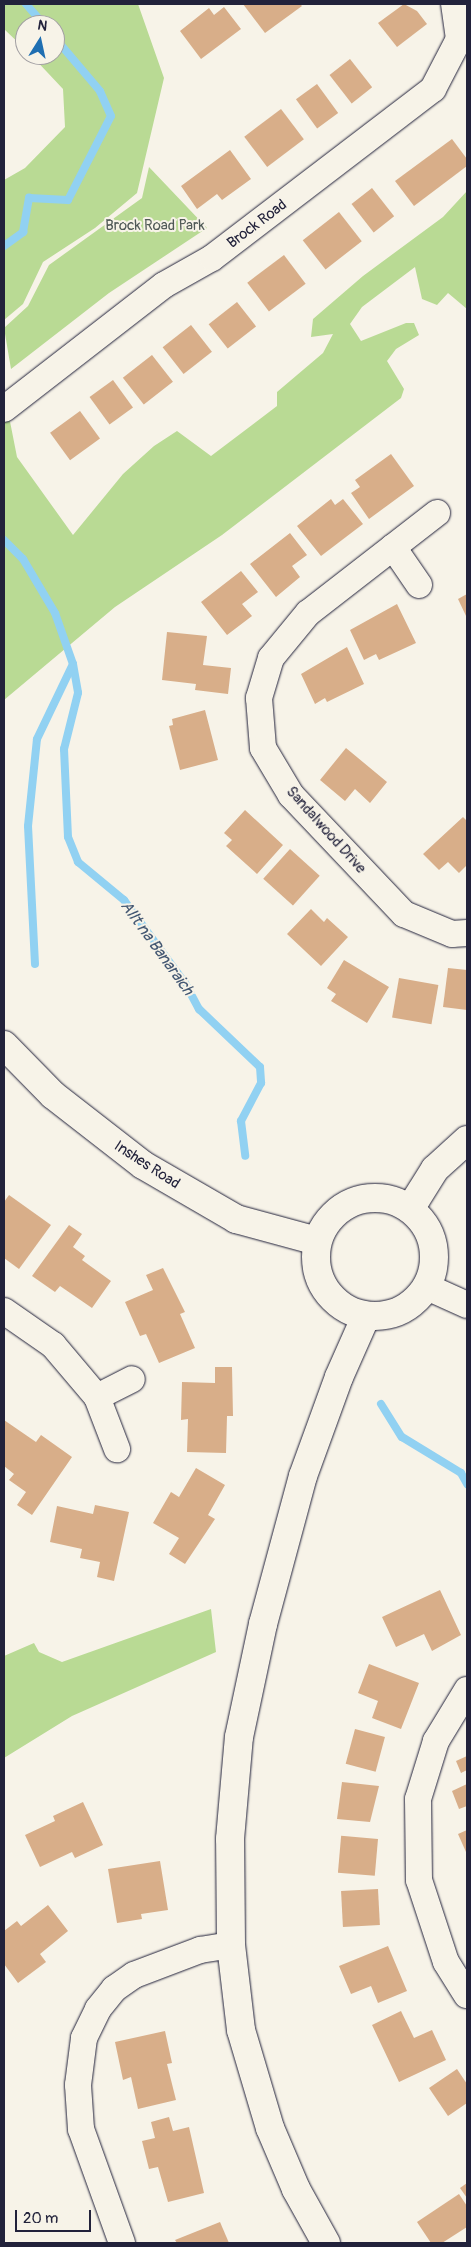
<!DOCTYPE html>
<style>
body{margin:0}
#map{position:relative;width:471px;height:2247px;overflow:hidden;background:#f7f3e8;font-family:Pangolin,sans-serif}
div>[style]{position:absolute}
.green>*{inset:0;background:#b9da94}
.stream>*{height:8px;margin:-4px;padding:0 4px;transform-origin:4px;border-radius:4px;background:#91d1f2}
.building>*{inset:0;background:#d8ae89;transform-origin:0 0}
.roads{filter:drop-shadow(0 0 1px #22223b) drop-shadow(0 0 1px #22223b)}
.street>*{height:26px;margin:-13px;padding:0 13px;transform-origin:13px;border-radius:13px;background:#f7f3e8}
.secondary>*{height:28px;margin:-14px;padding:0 14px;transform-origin:14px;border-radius:14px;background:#f7f3e8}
.secondary>.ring{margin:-14px;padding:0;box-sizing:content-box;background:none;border:28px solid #f7f3e8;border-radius:50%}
span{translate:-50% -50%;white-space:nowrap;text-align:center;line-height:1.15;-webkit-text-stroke:4px #f7f3e8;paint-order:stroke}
.street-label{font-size:15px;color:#22223b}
.park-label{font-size:15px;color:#4f5956}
.water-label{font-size:16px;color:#435772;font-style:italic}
.frame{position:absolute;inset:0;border:5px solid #22223b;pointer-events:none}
.north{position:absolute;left:15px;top:15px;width:50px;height:50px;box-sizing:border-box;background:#f7f3e8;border:1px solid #a29fa3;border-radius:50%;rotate:10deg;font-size:14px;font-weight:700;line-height:20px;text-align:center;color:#22223b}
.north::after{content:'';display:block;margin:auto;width:18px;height:22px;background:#1f6fb2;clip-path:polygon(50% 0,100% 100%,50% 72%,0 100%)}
.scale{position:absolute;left:15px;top:2210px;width:76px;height:22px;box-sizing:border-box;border:2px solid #22223b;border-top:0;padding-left:6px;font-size:15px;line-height:18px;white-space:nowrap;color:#22223b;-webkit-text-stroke:4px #f7f3e8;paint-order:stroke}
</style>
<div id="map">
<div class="green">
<div style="clip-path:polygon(4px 4px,138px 4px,164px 78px,137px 193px,95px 228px,43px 262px,23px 304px,4px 320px,4px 180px,25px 168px,65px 127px,63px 89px,31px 55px,55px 55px,55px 25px,25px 25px,25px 49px,4px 29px)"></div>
<div style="clip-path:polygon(149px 167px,207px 228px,109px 293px,11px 369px,4px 328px,28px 306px,49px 265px,142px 198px)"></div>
<div style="clip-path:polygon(467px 191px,467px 309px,448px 293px,437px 305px,422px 299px,415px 267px,362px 307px,350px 324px,361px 341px,406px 323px,414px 323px,419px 335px,396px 349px,387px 361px,404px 389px,401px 398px,222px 535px,115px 607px,4px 700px,4px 391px,17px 457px,73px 535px,123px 474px,154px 446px,177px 431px,211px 456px,277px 406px,277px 392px,323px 353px,333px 334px,311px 337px,313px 319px,363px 276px,443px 217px)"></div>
<div style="clip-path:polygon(211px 1609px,216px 1652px,72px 1716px,4px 1758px,4px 1656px,34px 1643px,39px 1652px,62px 1662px)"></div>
</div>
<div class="stream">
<div style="left:26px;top:4px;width:28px;rotate:49deg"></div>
<div style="left:4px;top:246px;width:24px;rotate:-36deg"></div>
<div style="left:23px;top:232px;width:35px;rotate:-80deg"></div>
<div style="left:29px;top:198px;width:39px;rotate:3deg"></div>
<div style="left:68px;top:200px;width:94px;rotate:-62.9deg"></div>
<div style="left:111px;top:116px;width:27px;rotate:-114deg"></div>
<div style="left:100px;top:91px;width:70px;rotate:-130.3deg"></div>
<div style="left:4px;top:540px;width:27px;rotate:45deg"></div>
<div style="left:23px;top:559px;width:63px;rotate:59.3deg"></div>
<div style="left:55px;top:613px;width:54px;rotate:70.6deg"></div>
<div style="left:73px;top:664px;width:29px;rotate:80deg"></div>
<div style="left:78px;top:693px;width:58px;rotate:104deg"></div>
<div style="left:64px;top:749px;width:88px;rotate:87.4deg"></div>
<div style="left:68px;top:837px;width:27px;rotate:68deg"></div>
<div style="left:78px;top:862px;width:60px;rotate:39.6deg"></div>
<div style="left:124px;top:900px;width:103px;rotate:53.7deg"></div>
<div style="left:185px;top:983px;width:30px;rotate:62deg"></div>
<div style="left:199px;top:1009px;width:84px;rotate:43.6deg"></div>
<div style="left:260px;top:1067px;width:16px;rotate:86deg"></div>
<div style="left:261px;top:1083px;width:43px;rotate:117.8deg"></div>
<div style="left:241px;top:1121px;width:35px;rotate:83deg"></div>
<div style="left:35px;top:964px;width:138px;rotate:-92.9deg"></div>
<div style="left:28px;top:826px;width:87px;rotate:-84.1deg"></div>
<div style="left:37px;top:739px;width:83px;rotate:-64.4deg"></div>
<div style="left:381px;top:1404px;width:39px;rotate:58deg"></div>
<div style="left:402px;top:1437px;width:69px;rotate:31.4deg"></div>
<div style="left:461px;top:1473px;width:13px;rotate:61deg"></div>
</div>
<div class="building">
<div style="clip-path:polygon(243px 4px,300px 4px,302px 6px,265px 33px)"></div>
<div style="clip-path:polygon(404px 4px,417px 11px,427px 24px,397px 47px,378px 23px)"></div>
<div style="clip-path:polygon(224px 7px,241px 29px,201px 59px,180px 31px,209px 8px,214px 15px)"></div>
<div style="left:350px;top:59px;width:36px;height:26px;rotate:52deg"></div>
<div style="left:317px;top:84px;width:36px;height:26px;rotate:54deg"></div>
<div style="left:281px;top:109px;width:38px;height:46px;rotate:53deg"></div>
<div style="clip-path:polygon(452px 139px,467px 159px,467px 166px,414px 206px,395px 181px)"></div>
<div style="clip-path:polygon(230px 150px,251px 179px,222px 200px,217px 194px,197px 209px,181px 186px)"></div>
<div style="left:372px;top:188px;width:36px;height:26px;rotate:52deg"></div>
<div style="left:339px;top:212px;width:37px;height:46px;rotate:52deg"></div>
<div style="left:284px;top:255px;width:36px;height:46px;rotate:53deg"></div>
<div style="left:237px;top:302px;width:31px;height:36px;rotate:52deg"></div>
<div style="left:191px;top:325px;width:34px;height:36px;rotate:52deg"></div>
<div style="left:152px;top:355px;width:34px;height:37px;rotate:52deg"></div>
<div style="left:113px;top:380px;width:34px;height:29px;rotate:54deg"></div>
<div style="left:80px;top:411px;width:34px;height:37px;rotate:54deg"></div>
<div style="clip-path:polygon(391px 454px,414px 486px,369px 519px,351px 493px,360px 487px,355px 480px)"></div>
<div style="clip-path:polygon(331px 499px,335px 505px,343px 499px,363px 524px,321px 556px,297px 526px)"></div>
<div style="clip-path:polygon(290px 533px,307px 555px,292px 566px,300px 577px,276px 597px,250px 564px)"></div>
<div style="clip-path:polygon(241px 571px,258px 592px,242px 604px,252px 616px,227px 635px,201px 602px)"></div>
<div style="clip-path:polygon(467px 594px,467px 618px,458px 599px)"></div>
<div style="clip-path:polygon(397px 604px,416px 643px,379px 660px,376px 654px,364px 660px,350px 630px)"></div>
<div style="clip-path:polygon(167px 632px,207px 636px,203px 665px,231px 668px,228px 694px,195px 690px,196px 684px,162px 680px)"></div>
<div style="clip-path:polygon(347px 647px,364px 684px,327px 702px,325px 698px,315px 704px,301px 674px)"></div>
<div style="clip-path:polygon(205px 710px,218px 760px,180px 770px,169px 726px,173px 725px,172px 719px)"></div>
<div style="clip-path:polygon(346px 748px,387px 782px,370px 803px,355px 789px,345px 801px,320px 780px)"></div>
<div style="clip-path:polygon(245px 810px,283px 845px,257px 874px,226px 846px,232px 840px,224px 833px)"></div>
<div style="clip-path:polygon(463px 817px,467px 821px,467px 865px,459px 873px,448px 862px,439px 870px,423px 854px)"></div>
<div style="left:290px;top:849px;width:40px;height:40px;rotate:42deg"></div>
<div style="clip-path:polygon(311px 909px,324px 922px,327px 918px,348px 937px,321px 966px,287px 934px)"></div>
<div style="clip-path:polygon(344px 960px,389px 987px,367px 1023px,331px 1001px,336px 994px,327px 988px)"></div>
<div style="clip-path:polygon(448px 968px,467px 970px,467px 1010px,443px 1007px)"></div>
<div style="left:399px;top:978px;width:40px;height:40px;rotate:10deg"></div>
<div style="clip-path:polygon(9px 1195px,51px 1225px,19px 1269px,4px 1258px,4px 1202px)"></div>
<div style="clip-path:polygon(69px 1225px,82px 1234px,73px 1247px,85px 1256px,82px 1260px,111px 1281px,92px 1308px,60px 1286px,55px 1292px,32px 1276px)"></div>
<div style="clip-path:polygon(163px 1268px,185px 1312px,180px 1314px,195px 1348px,159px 1363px,146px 1334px,140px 1336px,125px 1302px,153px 1290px,146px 1275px)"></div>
<div style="clip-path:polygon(215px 1367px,232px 1367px,233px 1416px,227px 1416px,226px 1453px,187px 1452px,188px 1419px,181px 1420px,182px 1382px,215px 1383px)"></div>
<div style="clip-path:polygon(4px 1420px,36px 1442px,41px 1435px,72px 1457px,32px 1515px,17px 1505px,26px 1492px,9px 1480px,14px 1474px,4px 1466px)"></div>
<div style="clip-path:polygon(196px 1468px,225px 1485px,208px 1515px,215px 1519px,185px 1564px,169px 1554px,179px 1538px,153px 1523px,171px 1492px,179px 1497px)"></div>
<div style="clip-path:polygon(95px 1505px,129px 1512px,114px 1581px,97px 1577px,100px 1562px,80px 1558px,82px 1549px,50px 1542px,57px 1506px,93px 1514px)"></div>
<div style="clip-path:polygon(440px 1590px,461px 1635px,432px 1651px,424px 1634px,396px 1647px,382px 1617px)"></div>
<div style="clip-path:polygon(369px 1664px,419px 1683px,401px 1729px,372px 1718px,378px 1701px,358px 1693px)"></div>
<div style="left:355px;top:1729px;width:31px;height:36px;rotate:15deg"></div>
<div style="clip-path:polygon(467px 1756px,467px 1770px,461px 1773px,456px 1761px)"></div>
<div style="clip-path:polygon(342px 1782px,379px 1786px,370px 1822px,337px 1819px)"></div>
<div style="clip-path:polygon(467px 1784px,467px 1806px,459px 1809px,452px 1791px)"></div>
<div style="clip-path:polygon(83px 1802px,103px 1845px,75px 1858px,72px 1852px,40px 1867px,25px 1835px,55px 1821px,53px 1816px)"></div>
<div style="clip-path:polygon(467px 1830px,467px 1851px,466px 1852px,458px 1834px)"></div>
<div style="left:378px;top:1839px;width:37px;height:37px;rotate:95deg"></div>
<div style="clip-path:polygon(160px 1861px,168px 1910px,141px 1914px,142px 1919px,117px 1923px,108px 1869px)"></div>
<div style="left:378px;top:1889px;width:36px;height:37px;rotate:87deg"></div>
<div style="clip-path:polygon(48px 1905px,68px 1931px,40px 1954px,46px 1962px,18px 1983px,4px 1964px,4px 1931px,17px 1921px,21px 1926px)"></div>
<div style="clip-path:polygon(388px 1946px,407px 1991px,378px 2003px,371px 1986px,351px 1994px,339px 1966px)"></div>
<div style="clip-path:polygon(401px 2011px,414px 2038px,432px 2030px,446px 2060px,399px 2082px,372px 2025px)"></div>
<div style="clip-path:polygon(165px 2031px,172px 2063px,167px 2064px,176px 2100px,138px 2109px,131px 2077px,123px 2080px,115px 2042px)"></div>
<div style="clip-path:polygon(457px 2069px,467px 2084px,467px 2103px,448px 2116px,429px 2088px)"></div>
<div style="clip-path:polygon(169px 2117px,173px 2131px,189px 2127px,204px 2193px,168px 2202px,158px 2167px,149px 2169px,142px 2141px,155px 2138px,151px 2122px)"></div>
<div style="clip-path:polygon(467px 2183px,467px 2198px,460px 2188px)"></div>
<div style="clip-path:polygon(459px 2194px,467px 2206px,467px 2227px,442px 2243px,431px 2243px,417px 2222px)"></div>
<div style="clip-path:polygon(220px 2222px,229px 2243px,177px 2243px,175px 2240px)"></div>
</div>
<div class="roads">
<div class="street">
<div style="left:4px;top:409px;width:202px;rotate:-37.8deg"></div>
<div style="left:164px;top:285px;width:55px;rotate:-29.4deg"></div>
<div style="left:212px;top:258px;width:278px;rotate:-37.4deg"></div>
<div style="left:433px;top:89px;width:56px;rotate:-62.5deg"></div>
<div style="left:459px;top:39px;width:35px;rotate:-98deg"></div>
<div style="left:437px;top:513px;width:163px;rotate:142.2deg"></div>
<div style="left:308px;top:613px;width:58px;rotate:129.4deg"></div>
<div style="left:271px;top:658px;width:42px;rotate:106.7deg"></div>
<div style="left:259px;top:698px;width:50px;rotate:85.4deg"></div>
<div style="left:263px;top:748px;width:55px;rotate:59.2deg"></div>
<div style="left:291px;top:795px;width:164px;rotate:46.5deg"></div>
<div style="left:404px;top:914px;width:52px;rotate:22.6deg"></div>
<div style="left:452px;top:934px;width:15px;rotate:-4deg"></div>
<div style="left:393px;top:547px;width:46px;rotate:55.6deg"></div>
<div style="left:427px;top:1287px;width:44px;rotate:24.2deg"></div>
<div style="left:4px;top:1311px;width:60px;rotate:34.8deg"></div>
<div style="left:53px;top:1345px;width:68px;rotate:49.8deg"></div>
<div style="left:97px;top:1397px;width:56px;rotate:69deg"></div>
<div style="left:97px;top:1397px;width:39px;rotate:-27deg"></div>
<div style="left:467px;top:1690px;width:60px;rotate:121.3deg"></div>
<div style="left:436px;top:1741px;width:61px;rotate:107.2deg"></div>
<div style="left:418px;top:1799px;width:81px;rotate:89.3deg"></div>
<div style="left:419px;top:1880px;width:86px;rotate:71.8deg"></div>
<div style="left:446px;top:1962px;width:39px;rotate:58deg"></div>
<div style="left:122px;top:2243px;width:121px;rotate:-109.8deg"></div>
<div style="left:81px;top:2129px;width:44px;rotate:-93.9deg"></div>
<div style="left:78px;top:2085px;width:47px;rotate:-82.7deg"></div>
<div style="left:84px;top:2038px;width:32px;rotate:-64deg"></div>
<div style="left:98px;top:2009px;width:26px;rotate:-51deg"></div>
<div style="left:114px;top:1989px;width:24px;rotate:-35deg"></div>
<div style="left:134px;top:1975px;width:71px;rotate:-20.7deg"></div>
<div style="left:200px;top:1950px;width:31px;rotate:-9deg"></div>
</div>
<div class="secondary">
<div style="left:4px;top:1045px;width:70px;rotate:45.6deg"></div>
<div style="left:53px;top:1095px;width:114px;rotate:37.9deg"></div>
<div style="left:143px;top:1165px;width:108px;rotate:30.1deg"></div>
<div style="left:236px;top:1219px;width:84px;rotate:15.2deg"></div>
<div class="ring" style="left:316px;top:1198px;width:90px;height:90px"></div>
<div style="left:410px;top:1209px;width:47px;rotate:-58deg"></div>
<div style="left:435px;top:1169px;width:43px;rotate:-42.2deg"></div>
<div style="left:326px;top:2243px;width:62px;rotate:-119.1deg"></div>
<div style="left:296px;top:2189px;width:66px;rotate:-113.1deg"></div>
<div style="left:270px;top:2128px;width:102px;rotate:-106.5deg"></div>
<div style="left:241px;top:2030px;width:86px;rotate:-96.7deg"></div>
<div style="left:231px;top:1945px;width:106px;rotate:-90.5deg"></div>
<div style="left:230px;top:1839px;width:102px;rotate:-85deg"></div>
<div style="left:239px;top:1737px;width:116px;rotate:-78deg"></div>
<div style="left:263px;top:1624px;width:153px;rotate:-74.9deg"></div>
<div style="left:303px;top:1476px;width:105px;rotate:-70deg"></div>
<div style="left:339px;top:1377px;width:67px;rotate:-66.1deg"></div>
</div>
</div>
<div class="street-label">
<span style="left:257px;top:224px;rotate:-37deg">Brock Road</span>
<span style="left:326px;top:830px;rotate:48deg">Sandalwood Drive</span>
<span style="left:147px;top:1165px;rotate:33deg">Inshes Road</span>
</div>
<div class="park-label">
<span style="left:155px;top:226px">Brock Road Park</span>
</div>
<div class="water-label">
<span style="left:157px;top:948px;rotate:54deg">Allt na Banaraich</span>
</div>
<div class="frame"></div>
<div class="north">N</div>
<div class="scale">20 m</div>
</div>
